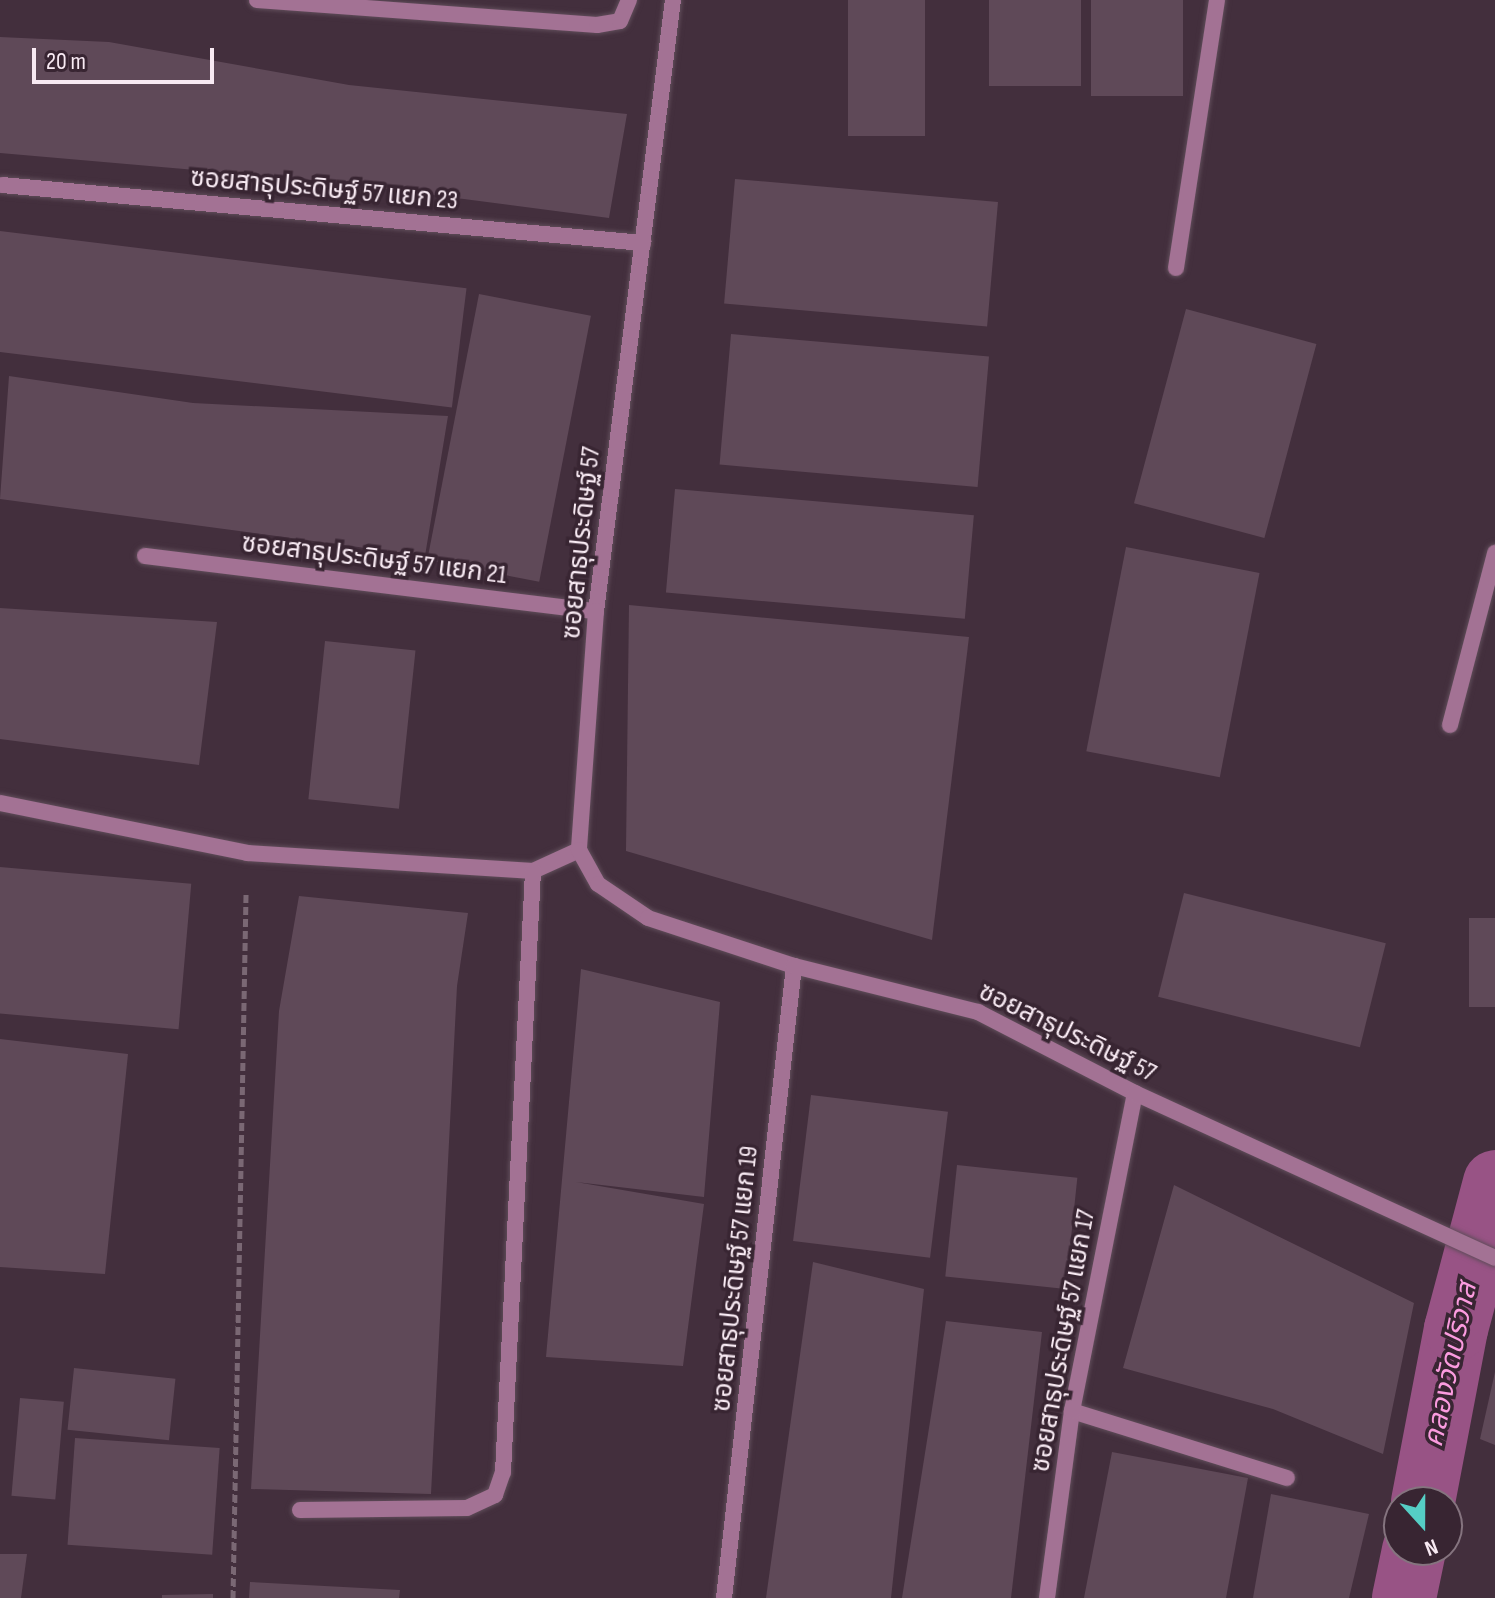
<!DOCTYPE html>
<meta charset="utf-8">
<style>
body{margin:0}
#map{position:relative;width:1495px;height:1598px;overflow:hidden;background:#432f3d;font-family:"Sofia Sans Condensed","Noto Sans Thai",sans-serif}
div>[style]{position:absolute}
.canal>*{height:64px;margin:-32px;padding:0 32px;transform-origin:32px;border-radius:32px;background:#985385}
.building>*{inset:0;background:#5f4958;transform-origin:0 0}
.path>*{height:5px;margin-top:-2.5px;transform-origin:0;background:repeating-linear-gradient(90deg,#7a6874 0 8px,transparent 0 12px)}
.roads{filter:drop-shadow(0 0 2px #604d5a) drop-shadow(0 0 2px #604d5a)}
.service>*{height:16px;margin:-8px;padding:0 8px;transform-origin:8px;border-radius:8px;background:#a37294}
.minor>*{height:16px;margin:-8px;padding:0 8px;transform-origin:8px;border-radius:8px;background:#a37294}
.tertiary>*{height:16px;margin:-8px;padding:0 8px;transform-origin:8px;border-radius:8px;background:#a37294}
span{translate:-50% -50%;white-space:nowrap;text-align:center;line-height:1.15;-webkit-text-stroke:7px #382532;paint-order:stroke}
.street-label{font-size:26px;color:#f8eaf3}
.water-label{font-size:28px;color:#fb9bdf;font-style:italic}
.north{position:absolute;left:1383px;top:1486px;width:80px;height:80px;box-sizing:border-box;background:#382532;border:2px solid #85747f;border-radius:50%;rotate:159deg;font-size:22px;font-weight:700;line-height:32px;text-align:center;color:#f8eaf3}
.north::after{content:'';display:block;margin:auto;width:28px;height:36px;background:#55cec5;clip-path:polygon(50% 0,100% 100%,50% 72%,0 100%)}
.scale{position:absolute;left:32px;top:48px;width:182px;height:36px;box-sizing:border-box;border:4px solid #f8eaf3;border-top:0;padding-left:10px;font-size:24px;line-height:28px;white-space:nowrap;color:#f8eaf3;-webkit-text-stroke:6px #382532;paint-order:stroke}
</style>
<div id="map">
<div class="canal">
<div style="left:1423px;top:1502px;width:176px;rotate:-79.2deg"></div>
<div style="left:1456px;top:1329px;width:152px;rotate:-75.1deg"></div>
<div style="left:1404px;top:1598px;width:49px;rotate:-78.2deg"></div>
</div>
<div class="building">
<div style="left:848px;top:0;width:77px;height:136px"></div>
<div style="left:989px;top:0;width:92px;height:86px"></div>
<div style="left:1091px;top:0;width:92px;height:96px"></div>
<div style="clip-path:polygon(0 37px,109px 42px,349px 85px,627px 114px,609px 218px,333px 182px,0 153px)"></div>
<div style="left:735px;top:179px;width:264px;height:125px;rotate:5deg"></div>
<div style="left:0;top:231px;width:470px;height:120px;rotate:7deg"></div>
<div style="left:479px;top:294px;width:114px;height:271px;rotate:11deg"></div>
<div style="left:1186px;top:309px;width:135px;height:201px;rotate:15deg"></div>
<div style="left:731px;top:334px;width:259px;height:131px;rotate:5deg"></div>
<div style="clip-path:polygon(9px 376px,193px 403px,448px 416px,425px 556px,0 499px)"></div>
<div style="left:675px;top:489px;width:300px;height:104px;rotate:5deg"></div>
<div style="left:1126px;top:547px;width:136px;height:208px;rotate:11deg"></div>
<div style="clip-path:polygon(629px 605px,969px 637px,932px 940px,626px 851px)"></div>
<div style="clip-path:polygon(0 608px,217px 622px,199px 765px,0 739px)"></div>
<div style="left:325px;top:641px;width:91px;height:159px;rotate:6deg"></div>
<div style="left:0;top:867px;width:192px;height:146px;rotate:5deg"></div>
<div style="left:1184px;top:893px;width:208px;height:107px;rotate:14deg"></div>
<div style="clip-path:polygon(299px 896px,468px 913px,457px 986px,431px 1494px,251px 1489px,279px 1011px)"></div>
<div style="left:1495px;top:918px;width:89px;height:26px;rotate:90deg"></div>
<div style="clip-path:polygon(581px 969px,720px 1002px,704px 1197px,576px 1182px,704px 1204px,683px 1366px,546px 1357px)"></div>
<div style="clip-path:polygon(0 1039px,128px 1054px,105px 1274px,0 1267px)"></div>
<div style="left:811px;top:1095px;width:138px;height:147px;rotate:7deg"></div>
<div style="left:957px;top:1165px;width:121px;height:112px;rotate:6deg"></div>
<div style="clip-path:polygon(1174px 1185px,1414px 1303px,1383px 1454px,1273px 1409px,1123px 1368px)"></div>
<div style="clip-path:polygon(813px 1262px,924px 1289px,891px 1598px,766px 1598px)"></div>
<div style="clip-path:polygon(946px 1321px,1042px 1332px,1011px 1598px,902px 1598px)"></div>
<div style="left:74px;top:1368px;width:102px;height:62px;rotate:6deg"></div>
<div style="clip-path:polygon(1495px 1372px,1495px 1445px,1480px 1439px)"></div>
<div style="left:20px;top:1398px;width:44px;height:98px;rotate:5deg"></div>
<div style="left:75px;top:1438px;width:145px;height:107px;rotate:4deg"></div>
<div style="clip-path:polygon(1112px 1452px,1248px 1478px,1226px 1598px,1084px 1598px)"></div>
<div style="clip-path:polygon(1271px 1494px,1369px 1514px,1349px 1598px,1253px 1598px)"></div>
<div style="clip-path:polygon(0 1554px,27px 1554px,21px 1598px,0 1598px)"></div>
<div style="clip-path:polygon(250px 1582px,400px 1590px,399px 1598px,249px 1598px)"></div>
<div style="clip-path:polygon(213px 1594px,213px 1598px,162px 1598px,162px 1595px)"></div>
</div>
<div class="path">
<div style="left:233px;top:1598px;width:704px;rotate:-88.94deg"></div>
</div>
<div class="roads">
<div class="service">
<div style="left:257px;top:0;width:341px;rotate:4.2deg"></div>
<div style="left:597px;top:25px;width:23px;rotate:-10deg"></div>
<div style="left:620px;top:21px;width:23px;rotate:-67deg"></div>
<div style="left:1176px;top:268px;width:271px;rotate:-81.3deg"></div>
<div style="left:1450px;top:725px;width:178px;rotate:-75.3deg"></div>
</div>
<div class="minor">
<div style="left:2px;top:185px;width:644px;rotate:5.17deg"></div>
<div style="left:145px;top:556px;width:454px;rotate:7deg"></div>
<div style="left:0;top:803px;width:252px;rotate:11.4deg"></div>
<div style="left:247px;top:853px;width:287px;rotate:3.6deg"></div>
<div style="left:533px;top:871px;width:51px;rotate:-24.5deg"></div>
<div style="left:1072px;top:1411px;width:225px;rotate:17.3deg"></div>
<div style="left:300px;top:1510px;width:167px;rotate:-0.7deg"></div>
<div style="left:467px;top:1508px;width:31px;rotate:-25deg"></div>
<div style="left:495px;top:1495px;width:24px;rotate:-71deg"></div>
<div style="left:503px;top:1472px;width:602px;rotate:-87.14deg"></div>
<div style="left:724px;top:1598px;width:636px;rotate:-83.68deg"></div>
<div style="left:1047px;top:1598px;width:189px;rotate:-82.4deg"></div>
<div style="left:1072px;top:1411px;width:324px;rotate:-78.8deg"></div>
</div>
<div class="tertiary">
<div style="left:673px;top:0;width:616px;rotate:97.18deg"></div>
<div style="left:596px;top:611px;width:240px;rotate:94.1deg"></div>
<div style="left:579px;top:850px;width:39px;rotate:61deg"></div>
<div style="left:598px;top:884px;width:60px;rotate:34.2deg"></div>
<div style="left:648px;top:918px;width:154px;rotate:18.2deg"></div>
<div style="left:794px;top:966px;width:190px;rotate:14deg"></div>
<div style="left:978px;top:1012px;width:177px;rotate:27.3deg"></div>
<div style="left:1135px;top:1093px;width:396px;rotate:24.6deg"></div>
</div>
</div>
<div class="street-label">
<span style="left:324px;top:190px;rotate:5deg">ซอยสาธุประดิษฐ์ 57 แยก 23</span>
<span style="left:582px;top:543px;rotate:-84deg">ซอยสาธุประดิษฐ์ 57</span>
<span style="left:374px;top:560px;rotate:7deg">ซอยสาธุประดิษฐ์ 57 แยก 21</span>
<span style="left:1067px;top:1033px;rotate:26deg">ซอยสาธุประดิษฐ์ 57</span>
<span style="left:736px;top:1279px;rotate:-84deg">ซอยสาธุประดิษฐ์ 57 แยก 19</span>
<span style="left:1064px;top:1341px;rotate:-80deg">ซอยสาธุประดิษฐ์ 57 แยก 17</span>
</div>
<div class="water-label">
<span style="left:1451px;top:1365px;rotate:-78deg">คลองวัดปริวาส</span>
</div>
<div class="north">N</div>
<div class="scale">20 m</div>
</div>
